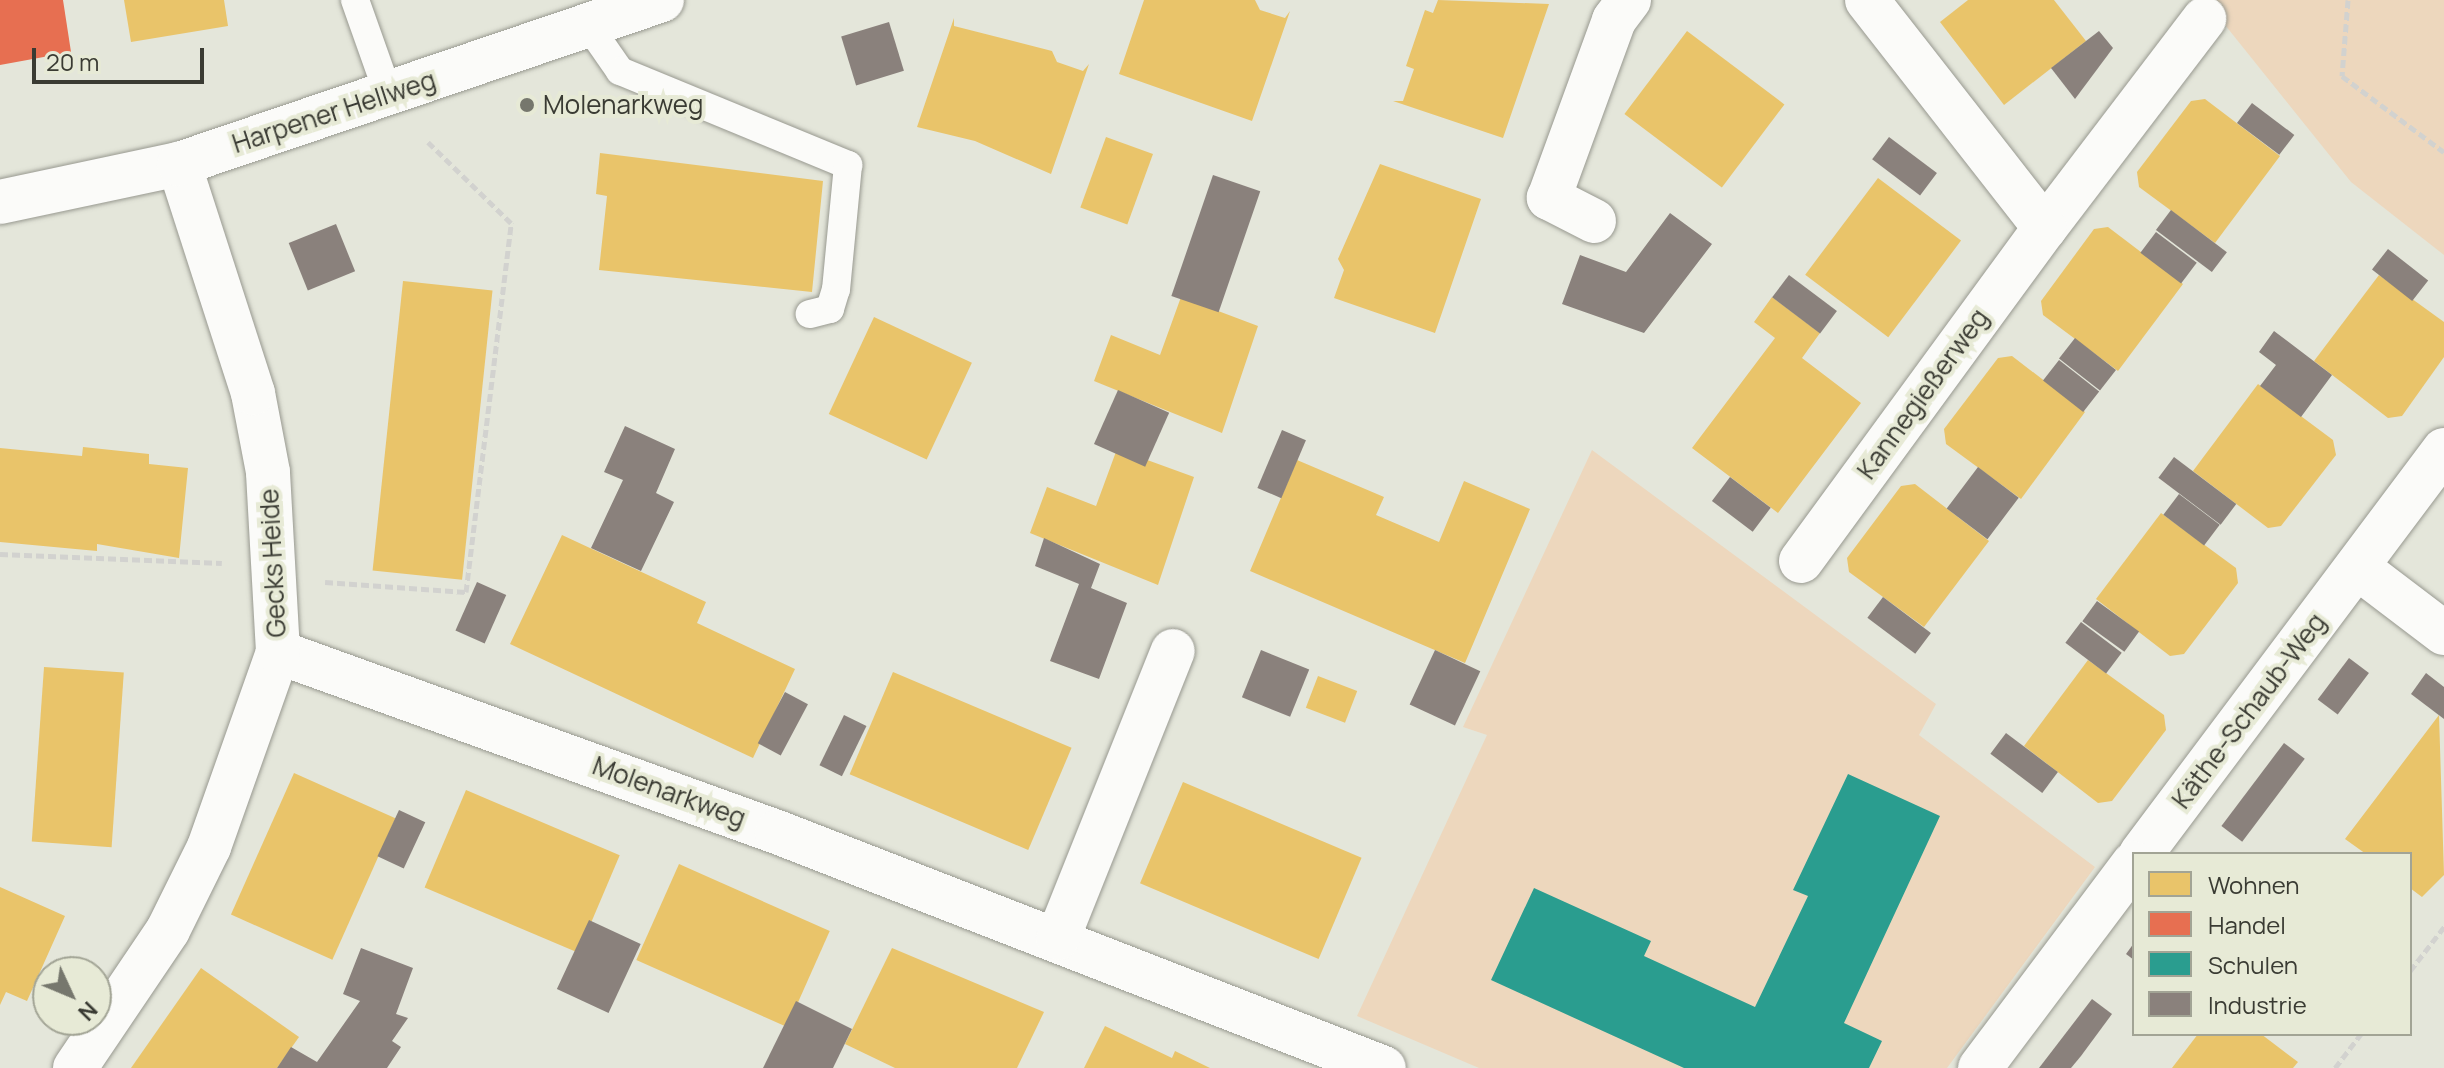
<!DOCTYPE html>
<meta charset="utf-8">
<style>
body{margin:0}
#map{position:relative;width:2444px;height:1068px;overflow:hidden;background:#e4e6da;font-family:Manrope,sans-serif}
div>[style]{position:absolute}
.green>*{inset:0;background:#edd7bd}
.homes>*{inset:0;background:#e9c46a;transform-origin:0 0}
.shops>*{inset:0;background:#e76f51}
.schools>*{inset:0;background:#2a9d8f}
.industry>*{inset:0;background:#8a817c;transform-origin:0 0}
.path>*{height:5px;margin-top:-2.5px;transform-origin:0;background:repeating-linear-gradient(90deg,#d2d2cf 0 8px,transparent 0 12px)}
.roads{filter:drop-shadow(0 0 2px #989990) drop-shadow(0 0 2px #989990)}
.lane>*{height:28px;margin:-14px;padding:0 14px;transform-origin:14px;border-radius:14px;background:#fbfbf9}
.street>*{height:44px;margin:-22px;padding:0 22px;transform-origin:22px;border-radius:22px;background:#fbfbf9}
.secondary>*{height:44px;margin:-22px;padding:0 22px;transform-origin:22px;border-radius:22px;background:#fbfbf9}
.dots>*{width:22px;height:22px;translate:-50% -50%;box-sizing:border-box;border:4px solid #e7ead6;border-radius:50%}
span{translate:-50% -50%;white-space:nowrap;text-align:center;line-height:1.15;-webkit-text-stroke:8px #e7ead6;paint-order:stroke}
.poi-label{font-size:26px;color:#3a3b33}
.left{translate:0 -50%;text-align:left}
.street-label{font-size:26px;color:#3a3b33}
.legend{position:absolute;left:2132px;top:852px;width:280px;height:184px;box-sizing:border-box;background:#e7ead6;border:2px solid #a2a495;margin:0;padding:10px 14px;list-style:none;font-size:24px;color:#3a3b33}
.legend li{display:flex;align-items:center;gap:16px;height:40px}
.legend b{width:40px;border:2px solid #a2a495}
.north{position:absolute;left:32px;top:956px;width:80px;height:80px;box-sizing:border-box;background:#e7ead6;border:2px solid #a2a495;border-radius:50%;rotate:134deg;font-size:22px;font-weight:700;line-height:32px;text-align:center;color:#3a3b33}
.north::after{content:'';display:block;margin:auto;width:28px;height:36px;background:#76776d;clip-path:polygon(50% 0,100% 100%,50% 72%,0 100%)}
.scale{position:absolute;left:32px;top:48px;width:172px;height:36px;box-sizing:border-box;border:4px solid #3a3b33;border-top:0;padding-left:10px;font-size:24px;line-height:28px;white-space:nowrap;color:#3a3b33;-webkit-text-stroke:6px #e7ead6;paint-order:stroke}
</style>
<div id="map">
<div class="green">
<div style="clip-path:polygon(2205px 0,2444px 0,2444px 255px,2351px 182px)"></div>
<div style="clip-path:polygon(1592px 450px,1936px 704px,1919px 735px,2095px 867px,1947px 1068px,1479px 1068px,1357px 1016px,1487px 735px,1463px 727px)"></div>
</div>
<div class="homes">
<div style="clip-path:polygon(124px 0,224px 0,228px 26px,131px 42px)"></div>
<div style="clip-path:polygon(1144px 0,1255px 0,1260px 10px,1285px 18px,1290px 11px,1252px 121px,1119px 74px)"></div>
<div style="clip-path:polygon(1438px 0,1549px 4px,1503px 138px,1393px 101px,1403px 101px,1414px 69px,1406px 66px,1425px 10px,1433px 13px)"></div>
<div style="clip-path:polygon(1968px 0,2054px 0,2086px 41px,2004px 105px,1940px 22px)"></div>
<div style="clip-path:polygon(954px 18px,954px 26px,1052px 51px,1057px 62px,1083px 71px,1089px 64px,1051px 174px,975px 141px,917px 127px)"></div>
<div style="left:1687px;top:31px;width:122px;height:104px;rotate:37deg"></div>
<div style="clip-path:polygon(2205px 99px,2280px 156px,2215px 243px,2139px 187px,2137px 172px,2191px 101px)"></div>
<div style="left:1106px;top:137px;width:50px;height:75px;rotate:20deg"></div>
<div style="clip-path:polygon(600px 153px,823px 181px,812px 292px,599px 270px,607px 196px,596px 194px)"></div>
<div style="clip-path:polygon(1380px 164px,1481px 199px,1435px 333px,1334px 298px,1344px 270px,1338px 259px)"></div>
<div style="left:1878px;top:178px;width:104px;height:121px;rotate:37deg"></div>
<div style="clip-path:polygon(2108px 227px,2183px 284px,2118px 371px,2043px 315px,2041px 301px,2094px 229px)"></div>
<div style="clip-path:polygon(2379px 275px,2444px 322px,2444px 357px,2402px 416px,2388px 418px,2314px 361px)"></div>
<div style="left:403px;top:281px;width:90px;height:291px;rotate:6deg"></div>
<div style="clip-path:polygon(1181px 297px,1258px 326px,1222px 433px,1094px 381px,1111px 335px,1160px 355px)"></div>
<div style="clip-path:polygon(1772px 297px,1820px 333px,1802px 358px,1861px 403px,1778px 513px,1692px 448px,1775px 338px,1754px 322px)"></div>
<div style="left:874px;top:317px;width:108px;height:107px;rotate:25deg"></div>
<div style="clip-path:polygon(2012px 356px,2085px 412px,2021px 499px,1946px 444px,1944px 429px,1998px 358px)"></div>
<div style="clip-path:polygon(2258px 384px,2333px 440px,2336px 455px,2281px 526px,2268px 528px,2193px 471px)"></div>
<div style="clip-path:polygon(83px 447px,149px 454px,149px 464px,188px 468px,179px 558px,97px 544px,97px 551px,0 542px,0 448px,82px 456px)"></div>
<div style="clip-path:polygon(1117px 449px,1194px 477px,1158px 585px,1030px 533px,1047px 487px,1096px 506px)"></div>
<div style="clip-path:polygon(1297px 460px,1384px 497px,1376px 515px,1439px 542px,1464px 481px,1530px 509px,1465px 663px,1250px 571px)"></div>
<div style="clip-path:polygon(1915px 484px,1989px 541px,1924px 627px,1849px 572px,1847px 558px,1901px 486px)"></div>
<div style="clip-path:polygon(2161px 513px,2236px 568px,2238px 583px,2184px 654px,2170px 656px,2096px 599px)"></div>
<div style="clip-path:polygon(562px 535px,706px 602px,697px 623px,795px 669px,753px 758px,510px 644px)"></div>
<div style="clip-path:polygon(2088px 660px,2164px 715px,2166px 730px,2112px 801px,2098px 803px,2024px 746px)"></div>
<div style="left:44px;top:667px;width:80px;height:175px;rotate:4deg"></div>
<div style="left:893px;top:672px;width:194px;height:111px;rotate:23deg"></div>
<div style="left:1318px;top:676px;width:42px;height:34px;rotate:21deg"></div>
<div style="clip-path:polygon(2439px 715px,2444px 875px,2422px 897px,2410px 888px,2410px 854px,2366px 854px,2345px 839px)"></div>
<div style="left:294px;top:773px;width:111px;height:155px;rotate:24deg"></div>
<div style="left:1183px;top:782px;width:194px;height:110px;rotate:23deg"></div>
<div style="left:466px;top:790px;width:167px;height:106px;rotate:23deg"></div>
<div style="left:679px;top:864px;width:165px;height:105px;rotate:24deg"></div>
<div style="clip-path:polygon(0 887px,65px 916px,27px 1001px,6px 992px,0 1005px)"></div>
<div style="clip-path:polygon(892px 948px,1044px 1012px,1017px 1068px,895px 1068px,845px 1044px)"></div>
<div style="clip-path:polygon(201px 968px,299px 1037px,277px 1068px,131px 1068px)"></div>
<div style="clip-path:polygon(1105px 1026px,1172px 1058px,1175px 1051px,1210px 1068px,1084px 1068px)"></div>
<div style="clip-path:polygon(2198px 1034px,2261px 1034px,2298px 1062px,2293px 1068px,2172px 1068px)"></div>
</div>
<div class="shops">
<div style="clip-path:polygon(0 0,63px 0,71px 52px,0 65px)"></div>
</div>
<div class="schools">
<div style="clip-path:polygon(1848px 774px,1940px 816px,1844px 1023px,1882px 1041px,1869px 1068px,1684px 1068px,1491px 980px,1534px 888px,1651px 941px,1644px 956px,1755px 1007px,1808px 896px,1793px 890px)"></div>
</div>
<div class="industry">
<div style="left:889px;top:22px;width:51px;height:50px;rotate:73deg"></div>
<div style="clip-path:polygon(2099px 31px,2113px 48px,2075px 99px,2051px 68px)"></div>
<div style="left:2252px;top:103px;width:53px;height:25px;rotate:37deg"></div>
<div style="left:1889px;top:137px;width:60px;height:28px;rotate:37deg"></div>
<div style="left:1213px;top:175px;width:50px;height:128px;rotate:19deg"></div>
<div style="left:2171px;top:210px;width:70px;height:25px;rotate:37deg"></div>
<div style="clip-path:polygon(1670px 213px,1712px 244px,1644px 333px,1562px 304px,1580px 255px,1626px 272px)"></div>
<div style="left:336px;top:224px;width:51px;height:51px;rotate:68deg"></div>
<div style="left:2156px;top:232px;width:51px;height:26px;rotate:37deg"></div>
<div style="left:2388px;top:249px;width:51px;height:26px;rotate:38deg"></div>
<div style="left:1789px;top:275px;width:60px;height:28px;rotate:37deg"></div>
<div style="clip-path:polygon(2274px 331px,2332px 375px,2301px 417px,2260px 386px,2276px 365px,2259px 352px)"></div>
<div style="left:2075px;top:338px;width:52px;height:26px;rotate:38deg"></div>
<div style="left:2059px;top:360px;width:51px;height:26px;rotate:38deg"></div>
<div style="left:1118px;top:390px;width:56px;height:59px;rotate:24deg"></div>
<div style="clip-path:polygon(625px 426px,675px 449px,656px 493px,674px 502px,641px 571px,591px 548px,623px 480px,604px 472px)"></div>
<div style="left:1282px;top:430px;width:26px;height:63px;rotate:23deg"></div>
<div style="left:2174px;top:457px;width:78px;height:26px;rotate:37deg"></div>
<div style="left:1978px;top:467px;width:51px;height:52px;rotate:37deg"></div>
<div style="left:1730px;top:477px;width:51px;height:30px;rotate:37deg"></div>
<div style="left:2179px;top:494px;width:51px;height:26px;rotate:37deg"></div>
<div style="clip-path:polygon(1044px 538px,1100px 564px,1091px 588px,1127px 603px,1099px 679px,1050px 661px,1079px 584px,1035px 566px)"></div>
<div style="left:477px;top:582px;width:32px;height:53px;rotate:24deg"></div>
<div style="left:1883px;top:597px;width:60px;height:26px;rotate:37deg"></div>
<div style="left:2097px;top:601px;width:52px;height:25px;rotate:36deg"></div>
<div style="left:2081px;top:622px;width:51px;height:26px;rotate:37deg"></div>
<div style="left:1261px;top:650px;width:52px;height:51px;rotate:22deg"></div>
<div style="left:1435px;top:650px;width:50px;height:60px;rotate:25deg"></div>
<div style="left:2349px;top:658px;width:25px;height:52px;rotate:37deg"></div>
<div style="clip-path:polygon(2426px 673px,2444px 687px,2444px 719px,2411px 694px)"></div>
<div style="left:785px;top:692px;width:26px;height:58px;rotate:28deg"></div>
<div style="left:844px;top:715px;width:25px;height:56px;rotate:26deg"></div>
<div style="left:2006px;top:733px;width:65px;height:26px;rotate:37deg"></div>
<div style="left:2284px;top:743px;width:26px;height:104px;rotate:37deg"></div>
<div style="left:399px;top:810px;width:29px;height:51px;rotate:25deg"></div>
<div style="left:589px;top:920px;width:57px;height:76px;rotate:25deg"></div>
<div style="clip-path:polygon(2134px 943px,2134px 960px,2126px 954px)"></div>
<div style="clip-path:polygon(361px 948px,413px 968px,396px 1014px,408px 1018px,392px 1041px,401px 1047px,387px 1068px,277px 1068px,291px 1047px,317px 1062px,360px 1001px,343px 994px)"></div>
<div style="clip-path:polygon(2092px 999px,2112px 1014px,2081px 1056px,2071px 1068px,2039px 1068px)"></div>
<div style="clip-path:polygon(796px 1001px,852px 1029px,833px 1068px,763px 1068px)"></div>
</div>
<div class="path">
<div style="left:2348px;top:0;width:76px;rotate:94.5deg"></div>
<div style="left:2342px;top:76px;width:127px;rotate:36.7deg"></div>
<div style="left:0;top:554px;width:222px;rotate:2.3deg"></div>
<div style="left:325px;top:582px;width:141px;rotate:4.1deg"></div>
<div style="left:466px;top:592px;width:372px;rotate:-83deg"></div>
<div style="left:511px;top:223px;width:116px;rotate:-135.7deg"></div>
<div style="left:2410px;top:971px;width:56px;rotate:-52.3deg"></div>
<div style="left:2335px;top:1068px;width:43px;rotate:-52.6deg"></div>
</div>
<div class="roads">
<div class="lane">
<div style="left:355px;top:0;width:99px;rotate:70.5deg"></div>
<div style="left:588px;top:25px;width:56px;rotate:55.2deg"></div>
<div style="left:620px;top:71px;width:247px;rotate:22.4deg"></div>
<div style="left:848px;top:165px;width:125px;rotate:95.5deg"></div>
<div style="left:836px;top:289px;width:21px;rotate:107deg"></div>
<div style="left:830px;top:309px;width:21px;rotate:166deg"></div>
</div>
<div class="street">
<div style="left:1594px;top:221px;width:51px;rotate:-152.9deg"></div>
<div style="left:1549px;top:198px;width:189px;rotate:-69.9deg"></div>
<div style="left:1614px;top:20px;width:25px;rotate:-53deg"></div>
<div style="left:2045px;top:228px;width:263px;rotate:-52.7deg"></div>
<div style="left:1801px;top:561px;width:413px;rotate:-53.8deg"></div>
<div style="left:2045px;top:228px;width:289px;rotate:-128deg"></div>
<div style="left:2357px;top:567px;width:109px;rotate:37.2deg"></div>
<div style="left:278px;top:652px;width:530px;rotate:19.84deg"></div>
<div style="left:777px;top:832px;width:651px;rotate:21.25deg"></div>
<div style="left:2141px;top:854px;width:505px;rotate:-53.13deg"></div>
<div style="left:1058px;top:938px;width:309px;rotate:-68.2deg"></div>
<div style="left:75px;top:1068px;width:166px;rotate:-56deg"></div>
<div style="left:168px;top:930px;width:93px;rotate:-63.7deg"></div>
<div style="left:209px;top:847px;width:207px;rotate:-70.5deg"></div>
<div style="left:278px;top:652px;width:180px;rotate:-93.2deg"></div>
<div style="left:268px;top:472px;width:80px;rotate:-100.8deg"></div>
<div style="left:253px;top:393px;width:241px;rotate:-107.9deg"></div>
<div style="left:1980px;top:1068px;width:256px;rotate:-53.1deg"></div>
</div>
<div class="secondary">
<div style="left:0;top:202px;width:183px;rotate:-12deg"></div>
<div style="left:179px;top:164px;width:510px;rotate:-18.75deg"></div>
</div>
</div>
<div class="dots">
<div style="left:527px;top:105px;background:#76776d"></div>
</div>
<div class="poi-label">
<span class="left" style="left:543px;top:105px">Molenarkweg</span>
</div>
<div class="street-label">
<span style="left:334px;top:112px;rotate:-18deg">Harpener Hellweg</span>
<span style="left:1923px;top:394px;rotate:-54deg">Kannegießerweg</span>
<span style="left:273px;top:563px;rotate:-93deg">Gecks Heide</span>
<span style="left:2249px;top:711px;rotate:-53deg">Käthe-Schaub-Weg</span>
<span style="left:669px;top:792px;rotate:20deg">Molenarkweg</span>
</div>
<ul class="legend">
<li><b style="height:22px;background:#e9c46a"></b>Wohnen</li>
<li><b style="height:22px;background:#e76f51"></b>Handel</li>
<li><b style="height:22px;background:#2a9d8f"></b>Schulen</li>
<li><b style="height:22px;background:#8a817c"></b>Industrie</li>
</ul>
<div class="north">N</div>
<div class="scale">20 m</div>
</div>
